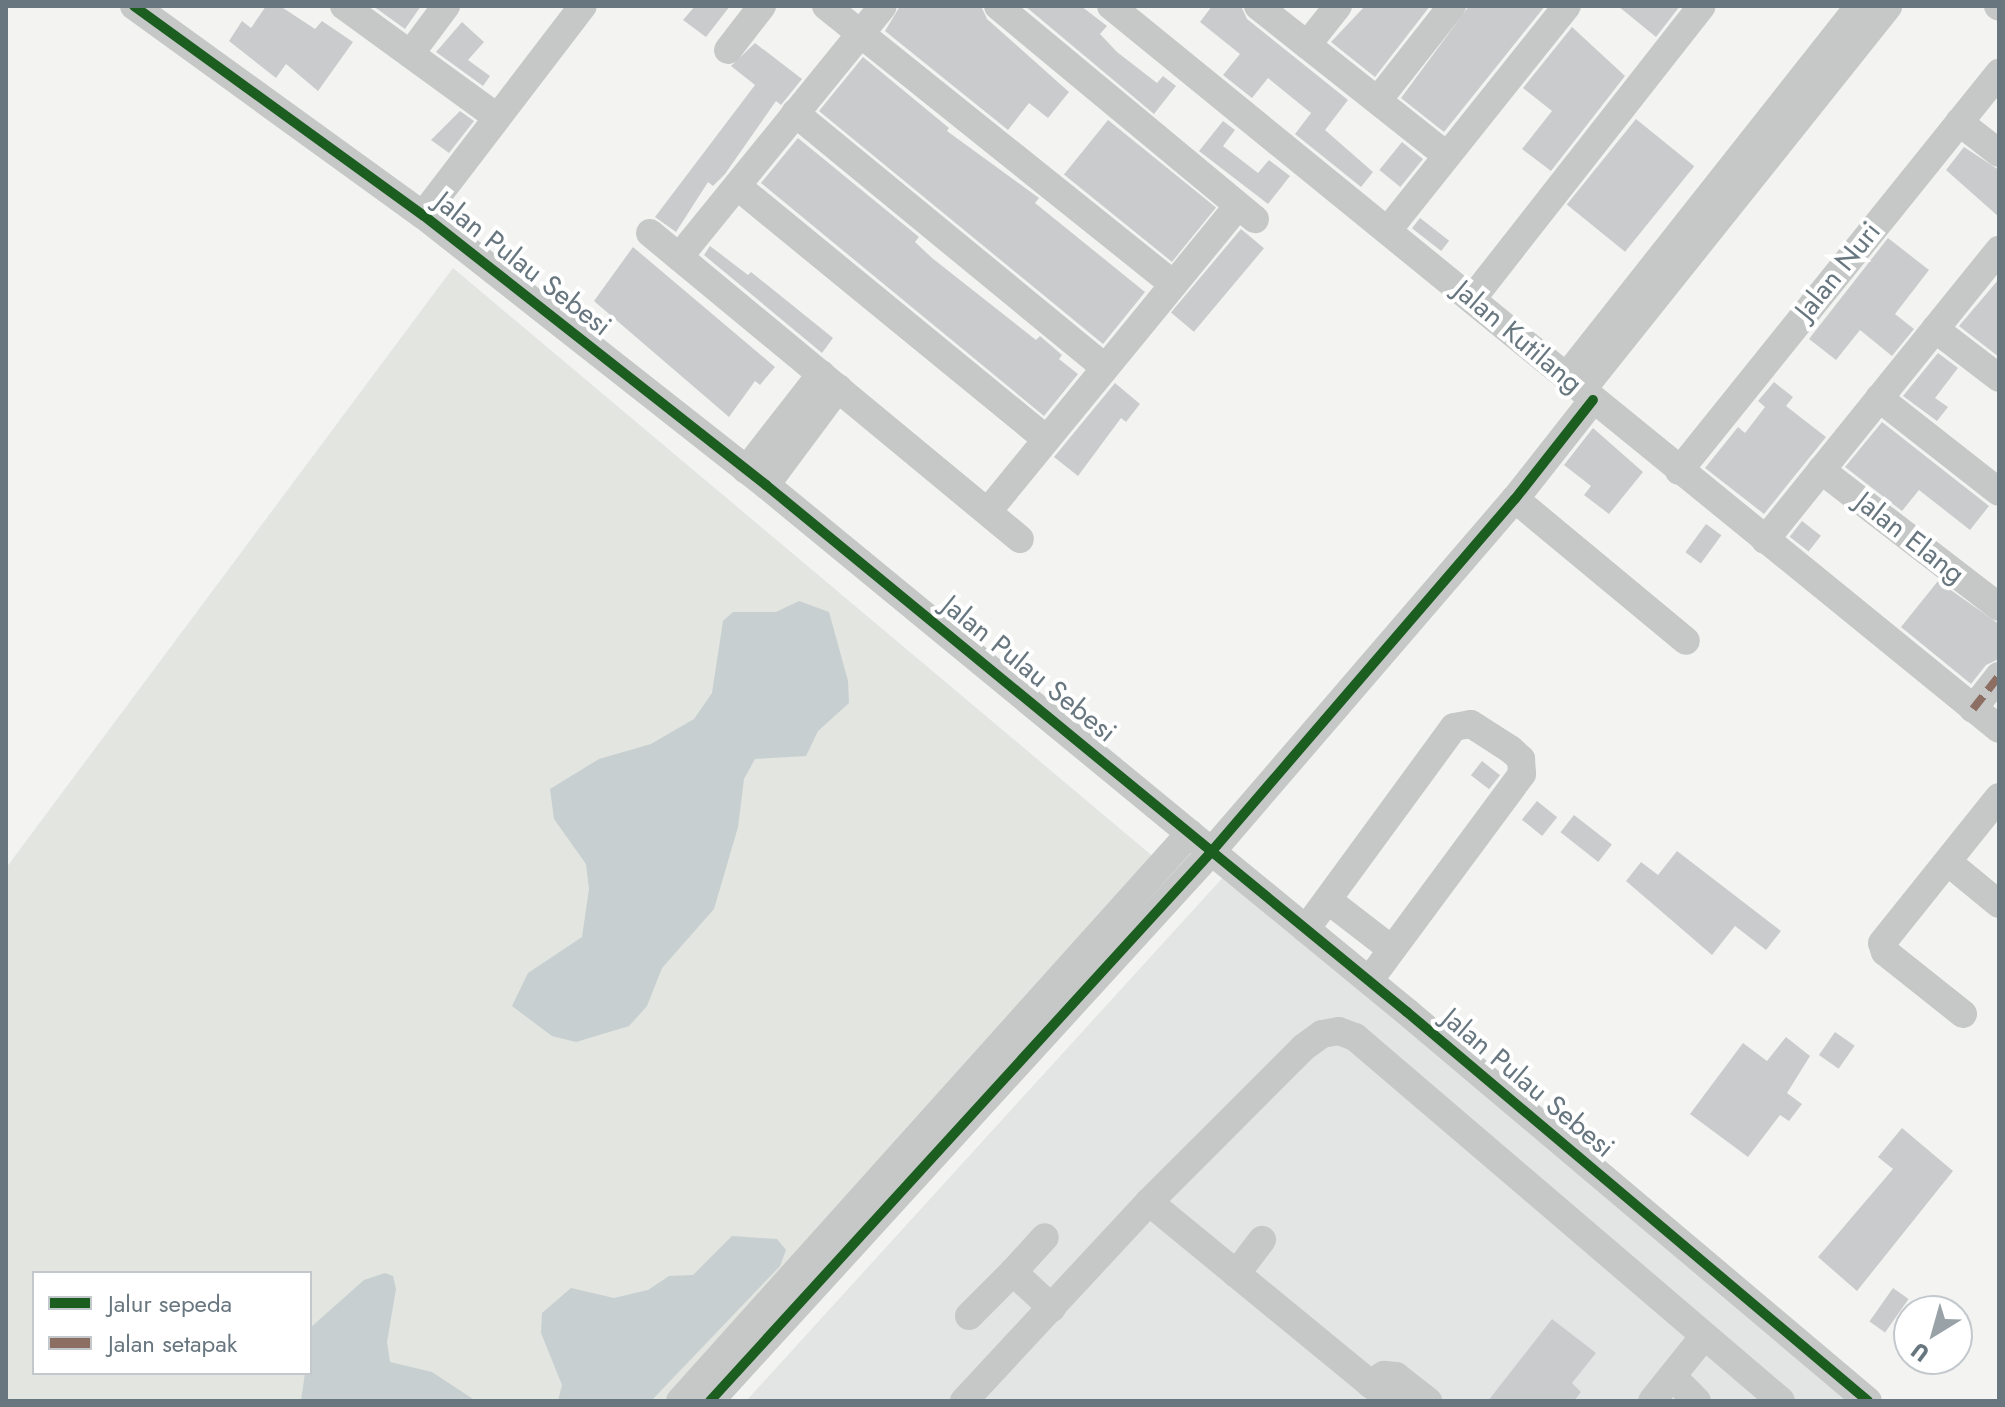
<!DOCTYPE html>
<style>
body{margin:0}
#map{position:relative;width:2005px;height:1407px;overflow:hidden;background:#f3f3f2;font-family:Jost,sans-serif}
div>[style]{position:absolute}
.built>*{inset:0;background:#e3e5e5}
.green>*{inset:0;background:#e2e5e0}
.water>*{inset:0;background:#c7cfd1}
.building>*{inset:0;background:#cacbcc;transform-origin:0 0}
.minor>*{height:28px;margin:-14px;padding:0 14px;transform-origin:14px;border-radius:14px;background:#c6c8c8}
.quiet>*{height:8px;margin-top:-4px;transform-origin:0;background:repeating-linear-gradient(90deg,#8d6e63 0 16px,transparent 0 24px)}
.cycleway>*{height:10px;margin:-5px;padding:0 5px;transform-origin:5px;border-radius:5px;background:#1b5e20}
span{translate:-50% -50%;white-space:nowrap;text-align:center;line-height:1.15;-webkit-text-stroke:8px #fff;paint-order:stroke}
.street-label{font-size:28px;color:#67767f}
.frame{position:absolute;inset:0;border:8px solid #67767f;pointer-events:none}
.legend{position:absolute;left:32px;top:1271px;width:280px;height:104px;box-sizing:border-box;background:#fff;border:2px solid #c2c8cc;margin:0;padding:10px 14px;list-style:none;font-size:24px;color:#67767f}
.legend li{display:flex;align-items:center;gap:16px;height:40px}
.legend b{width:40px;border:2px solid #c2c8cc}
.north{position:absolute;left:1893px;top:1295px;width:80px;height:80px;box-sizing:border-box;background:#fff;border:2px solid #c2c8cc;border-radius:50%;rotate:217deg;font-size:22px;font-weight:700;line-height:32px;text-align:center;color:#67767f}
.north::after{content:'';display:block;margin:auto;width:28px;height:36px;background:#98a2a7;clip-path:polygon(50% 0,100% 100%,50% 72%,0 100%)}
</style>
<div id="map">
<div class="built">
<div style="clip-path:polygon(1226px 874px,1855px 1401px,746px 1401px)"></div>
</div>
<div class="green">
<div style="clip-path:polygon(evenodd,453px 268px,1156px 859px,673px 1401px,6px 1401px,6px 868px,453px 268px,34px 1273px,310px 1273px,310px 1373px,34px 1373px,34px 1273px)"></div>
</div>
<div class="water">
<div style="clip-path:polygon(799px 601px,829px 612px,848px 681px,849px 703px,818px 731px,806px 756px,755px 759px,744px 779px,738px 827px,714px 909px,662px 968px,647px 1006px,629px 1026px,576px 1042px,552px 1036px,512px 1006px,528px 973px,582px 937px,589px 889px,586px 864px,554px 819px,550px 789px,599px 759px,651px 744px,694px 719px,712px 693px,723px 621px,733px 612px,776px 612px)"></div>
<div style="clip-path:polygon(732px 1236px,777px 1239px,786px 1250px,780px 1266px,651px 1401px,558px 1401px,562px 1385px,541px 1333px,542px 1313px,571px 1288px,614px 1298px,648px 1290px,669px 1276px,693px 1275px)"></div>
<div style="clip-path:polygon(385px 1273px,393px 1276px,396px 1289px,387px 1342px,390px 1362px,432px 1372px,476px 1401px,301px 1401px,305px 1373px,310px 1373px,310px 1328px,364px 1280px)"></div>
</div>
<div class="building">
<div style="clip-path:polygon(266px 6px,280px 6px,315px 29px,322px 21px,353px 42px,318px 91px,286px 64px,276px 78px,229px 41px,242px 21px,251px 28px)"></div>
<div style="clip-path:polygon(373px 6px,421px 6px,405px 29px)"></div>
<div style="clip-path:polygon(695px 6px,730px 6px,706px 37px,683px 20px)"></div>
<div style="clip-path:polygon(900px 6px,981px 6px,987px 19px,1069px 92px,1048px 118px,1029px 103px,1008px 130px,885px 31px)"></div>
<div style="clip-path:polygon(1025px 6px,1081px 6px,1107px 26px,1100px 34px,1117px 52px,1157px 83px,1163px 76px,1176px 86px,1154px 114px)"></div>
<div style="clip-path:polygon(1212px 6px,1241px 6px,1247px 19px,1348px 100px,1325px 130px,1373px 172px,1361px 187px,1295px 134px,1311px 113px,1268px 78px,1252px 98px,1223px 75px,1240px 54px,1200px 22px)"></div>
<div style="clip-path:polygon(1365px 6px,1430px 6px,1375px 77px,1331px 42px)"></div>
<div style="clip-path:polygon(1469px 6px,1545px 6px,1444px 132px,1401px 98px)"></div>
<div style="clip-path:polygon(1618px 6px,1680px 6px,1656px 37px)"></div>
<div style="clip-path:polygon(462px 22px,484px 42px,468px 60px,490px 76px,483px 86px,436px 52px)"></div>
<div style="clip-path:polygon(1572px 27px,1625px 76px,1551px 171px,1522px 149px,1552px 111px,1523px 88px)"></div>
<div style="clip-path:polygon(755px 43px,802px 79px,781px 105px,776px 101px,725px 174px,713px 186px,708px 182px,676px 232px,655px 217px,755px 85px,731px 66px)"></div>
<div style="clip-path:polygon(863px 57px,949px 128px,947px 131px,1039px 198px,1035px 203px,1145px 292px,1103px 344px,819px 111px)"></div>
<div style="clip-path:polygon(460px 111px,474px 121px,449px 153px,431px 140px)"></div>
<div style="left:1636px;top:119px;width:75px;height:110px;rotate:39deg"></div>
<div style="left:1108px;top:120px;width:139px;height:70px;rotate:39deg"></div>
<div style="clip-path:polygon(1223px 121px,1235px 130px,1223px 146px,1258px 173px,1269px 160px,1290px 176px,1268px 204px,1199px 151px)"></div>
<div style="clip-path:polygon(798px 138px,919px 237px,915px 242px,932px 258px,1036px 340px,1040px 336px,1062px 355px,1059px 359px,1078px 374px,1044px 416px,761px 183px)"></div>
<div style="left:1402px;top:142px;width:27px;height:36px;rotate:39deg"></div>
<div style="clip-path:polygon(1964px 147px,1999px 170px,1999px 217px,1946px 170px)"></div>
<div style="left:1420px;top:218px;width:37px;height:13px;rotate:38deg"></div>
<div style="left:1241px;top:229px;width:30px;height:109px;rotate:40deg"></div>
<div style="clip-path:polygon(1888px 238px,1929px 270px,1895px 314px,1914px 329px,1892px 356px,1860px 330px,1836px 360px,1809px 339px)"></div>
<div style="clip-path:polygon(710px 246px,748px 275px,751px 272px,833px 338px,822px 353px,704px 255px)"></div>
<div style="clip-path:polygon(633px 247px,775px 367px,760px 385px,755px 381px,729px 417px,594px 301px)"></div>
<div style="clip-path:polygon(1999px 279px,1999px 357px,1959px 326px)"></div>
<div style="clip-path:polygon(1938px 353px,1958px 368px,1935px 398px,1948px 407px,1937px 421px,1903px 396px)"></div>
<div style="clip-path:polygon(1774px 382px,1793px 397px,1786px 406px,1826px 437px,1764px 514px,1705px 468px,1738px 427px,1745px 433px,1765px 407px,1758px 401px)"></div>
<div style="clip-path:polygon(1115px 383px,1140px 404px,1126px 422px,1121px 418px,1078px 476px,1054px 457px)"></div>
<div style="clip-path:polygon(1882px 422px,1989px 506px,1970px 530px,1919px 490px,1902px 511px,1845px 467px)"></div>
<div style="clip-path:polygon(1593px 428px,1643px 472px,1609px 514px,1584px 495px,1591px 486px,1564px 465px)"></div>
<div style="left:1802px;top:521px;width:24px;height:20px;rotate:38deg"></div>
<div style="left:1706px;top:524px;width:19px;height:35px;rotate:36deg"></div>
<div style="clip-path:polygon(1938px 581px,1999px 624px,1999px 659px,1986px 665px,1971px 684px,1901px 627px)"></div>
<div style="left:1482px;top:761px;width:23px;height:18px;rotate:38deg"></div>
<div style="left:1537px;top:801px;width:26px;height:24px;rotate:39deg"></div>
<div style="left:1574px;top:815px;width:48px;height:22px;rotate:38deg"></div>
<div style="clip-path:polygon(1677px 851px,1781px 931px,1766px 950px,1735px 926px,1712px 955px,1626px 881px,1641px 862px,1658px 875px)"></div>
<div style="left:1835px;top:1032px;width:24px;height:28px;rotate:35deg"></div>
<div style="clip-path:polygon(1786px 1037px,1810px 1056px,1787px 1093px,1802px 1104px,1789px 1121px,1780px 1115px,1748px 1157px,1690px 1114px,1743px 1043px,1767px 1061px)"></div>
<div style="clip-path:polygon(1902px 1128px,1953px 1171px,1857px 1291px,1818px 1257px,1893px 1169px,1878px 1157px)"></div>
<div style="left:1893px;top:1288px;width:19px;height:41px;rotate:35deg"></div>
<div style="clip-path:polygon(1552px 1319px,1596px 1353px,1572px 1383px,1581px 1392px,1574px 1401px,1488px 1401px)"></div>
</div>
<div class="minor">
<div style="left:134px;top:6px;width:357px;rotate:35.9deg"></div>
<div style="left:423px;top:215px;width:437px;rotate:38.2deg"></div>
<div style="left:766px;top:485px;width:830px;rotate:39.43deg"></div>
<div style="left:1407px;top:1012px;width:603px;rotate:40.16deg"></div>
<div style="left:344px;top:6px;width:189px;rotate:36deg"></div>
<div style="left:826px;top:6px;width:443px;rotate:38.7deg"></div>
<div style="left:998px;top:6px;width:334px;rotate:39.7deg"></div>
<div style="left:1111px;top:6px;width:1145px;rotate:39.15deg"></div>
<div style="left:1258px;top:6px;width:241px;rotate:38.4deg"></div>
<div style="left:1998px;top:6px;width:1px;rotate:45deg"></div>
<div style="left:1307px;top:45px;width:50px;rotate:-51.5deg"></div>
<div style="left:728px;top:50px;width:56px;rotate:-52.3deg"></div>
<div style="left:411px;top:53px;width:59px;rotate:-53.3deg"></div>
<div style="left:1378px;top:100px;width:120px;rotate:-51.8deg"></div>
<div style="left:795px;top:113px;width:399px;rotate:39.4deg"></div>
<div style="left:1959px;top:122px;width:51px;rotate:37.8deg"></div>
<div style="left:737px;top:186px;width:398px;rotate:39.3deg"></div>
<div style="left:423px;top:215px;width:263px;rotate:-52.6deg"></div>
<div style="left:1388px;top:230px;width:287px;rotate:-51.4deg"></div>
<div style="left:650px;top:233px;width:480px;rotate:39.6deg"></div>
<div style="left:679px;top:257px;width:323px;rotate:-50.9deg"></div>
<div style="left:1472px;top:299px;width:372px;rotate:-51.9deg"></div>
<div style="left:1935px;top:329px;width:81px;rotate:37.4deg"></div>
<div style="left:1566px;top:377px;width:473px;rotate:-51.7deg"></div>
<div style="left:1582px;top:390px;width:491px;rotate:-51.4deg"></div>
<div style="left:1879px;top:398px;width:152px;rotate:38.1deg"></div>
<div style="left:746px;top:470px;width:122px;rotate:-52deg"></div>
<div style="left:1821px;top:470px;width:225px;rotate:37.6deg"></div>
<div style="left:1679px;top:471px;width:511px;rotate:-51.2deg"></div>
<div style="left:766px;top:485px;width:121px;rotate:-53.4deg"></div>
<div style="left:1515px;top:499px;width:222px;rotate:39.7deg"></div>
<div style="left:989px;top:510px;width:393px;rotate:-50.7deg"></div>
<div style="left:1765px;top:540px;width:373px;rotate:-51.1deg"></div>
<div style="left:1973px;top:709px;width:42px;rotate:-51.8deg"></div>
<div style="left:1949px;top:863px;width:65px;rotate:39.4deg"></div>
<div style="left:1329px;top:901px;width:77px;rotate:37.6deg"></div>
<div style="left:1306px;top:929px;width:250px;rotate:-53.8deg"></div>
<div style="left:1454px;top:727px;width:17px;rotate:-10deg"></div>
<div style="left:1471px;top:724px;width:46px;rotate:32.7deg"></div>
<div style="left:1510px;top:749px;width:15px;rotate:42deg"></div>
<div style="left:1521px;top:759px;width:15px;rotate:86deg"></div>
<div style="left:1522px;top:774px;width:257px;rotate:126.5deg"></div>
<div style="left:1963px;top:1014px;width:100px;rotate:-141.5deg"></div>
<div style="left:1885px;top:952px;width:9px;rotate:-108deg"></div>
<div style="left:1882px;top:943px;width:187px;rotate:-51.3deg"></div>
<div style="left:1149px;top:1202px;width:313px;rotate:39.4deg"></div>
<div style="left:1013px;top:1272px;width:47px;rotate:-47.6deg"></div>
<div style="left:1236px;top:1274px;width:43px;rotate:-52.6deg"></div>
<div style="left:969px;top:1316px;width:62px;rotate:-45deg"></div>
<div style="left:1013px;top:1272px;width:53px;rotate:42.7deg"></div>
<div style="left:1673px;top:1377px;width:34px;rotate:45deg"></div>
<div style="left:1370px;top:1384px;width:17px;rotate:-33deg"></div>
<div style="left:1384px;top:1375px;width:12px;rotate:5deg"></div>
<div style="left:1396px;top:1376px;width:41px;rotate:38deg"></div>
<div style="left:680px;top:1401px;width:763px;rotate:-48.08deg"></div>
<div style="left:710px;top:1401px;width:745px;rotate:-47.61deg"></div>
<div style="left:1212px;top:851px;width:464px;rotate:-49.3deg"></div>
<div style="left:1515px;top:499px;width:126px;rotate:-51.8deg"></div>
<div style="left:964px;top:1401px;width:272px;rotate:-47.1deg"></div>
<div style="left:1149px;top:1202px;width:219px;rotate:-45deg"></div>
<div style="left:1304px;top:1047px;width:22px;rotate:-36deg"></div>
<div style="left:1322px;top:1034px;width:17px;rotate:-10deg"></div>
<div style="left:1339px;top:1031px;width:17px;rotate:21deg"></div>
<div style="left:1355px;top:1037px;width:560px;rotate:40.51deg"></div>
<div style="left:1652px;top:1401px;width:83px;rotate:-51.3deg"></div>
</div>
<div class="quiet">
<div style="left:1973px;top:709px;width:42px;rotate:-51.8deg"></div>
</div>
<div class="cycleway">
<div style="left:134px;top:6px;width:357px;rotate:35.9deg"></div>
<div style="left:423px;top:215px;width:437px;rotate:38.2deg"></div>
<div style="left:766px;top:485px;width:830px;rotate:39.43deg"></div>
<div style="left:1407px;top:1012px;width:603px;rotate:40.16deg"></div>
<div style="left:710px;top:1401px;width:745px;rotate:-47.61deg"></div>
<div style="left:1212px;top:851px;width:464px;rotate:-49.3deg"></div>
<div style="left:1515px;top:499px;width:126px;rotate:-51.8deg"></div>
</div>
<div class="street-label">
<span style="left:523px;top:264px;rotate:38deg">Jalan Pulau Sebesi</span>
<span style="left:1838px;top:271px;rotate:-51deg">Jalan Nuri</span>
<span style="left:1518px;top:337px;rotate:40deg">Jalan Kutilang</span>
<span style="left:1910px;top:538px;rotate:38deg">Jalan Elang</span>
<span style="left:1029px;top:669px;rotate:39deg">Jalan Pulau Sebesi</span>
<span style="left:1528px;top:1083px;rotate:40deg">Jalan Pulau Sebesi</span>
</div>
<div class="frame"></div>
<ul class="legend">
<li><b style="height:10px;background:#1b5e20"></b>Jalur sepeda</li>
<li><b style="height:10px;background:#8d6e63"></b>Jalan setapak</li>
</ul>
<div class="north">U</div>
</div>
